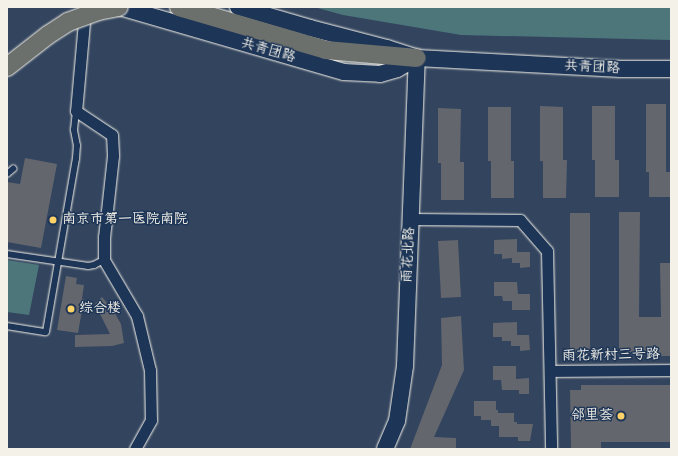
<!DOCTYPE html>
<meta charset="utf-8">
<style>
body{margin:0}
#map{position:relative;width:678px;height:456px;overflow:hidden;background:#32445e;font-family:Dekko,"LXGW WenKai TC",sans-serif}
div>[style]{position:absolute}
.green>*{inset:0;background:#4d767a}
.building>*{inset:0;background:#63666d;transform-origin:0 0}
.roads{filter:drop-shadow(0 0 1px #f4f1e8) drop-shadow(0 0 1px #f4f1e8)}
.lane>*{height:5.5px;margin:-2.75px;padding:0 2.75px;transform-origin:2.75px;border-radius:2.75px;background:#1d3557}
.street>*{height:11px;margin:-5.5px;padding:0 5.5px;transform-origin:5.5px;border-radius:5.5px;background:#1d3557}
.secondary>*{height:16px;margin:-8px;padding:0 8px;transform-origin:8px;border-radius:8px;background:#1d3557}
.primary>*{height:18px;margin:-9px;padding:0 9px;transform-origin:9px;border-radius:9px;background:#6c706d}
.bridges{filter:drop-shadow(0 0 1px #f4f1e8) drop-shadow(0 0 1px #f4f1e8)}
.primary-bridge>*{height:18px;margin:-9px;padding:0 9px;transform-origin:9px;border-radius:9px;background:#6c706d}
.dots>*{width:11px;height:11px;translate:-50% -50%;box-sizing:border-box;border:2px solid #1d3557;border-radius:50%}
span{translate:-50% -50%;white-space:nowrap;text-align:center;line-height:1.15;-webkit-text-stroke:3px #1d3557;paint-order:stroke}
.street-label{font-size:14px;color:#f4f1e8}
.poi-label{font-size:14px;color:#f4f1e8}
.left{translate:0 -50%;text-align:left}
.right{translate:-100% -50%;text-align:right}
.frame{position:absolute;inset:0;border:8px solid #f4f1e8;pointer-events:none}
</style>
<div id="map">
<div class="green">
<div style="clip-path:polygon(314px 7px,671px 7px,671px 40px,461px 35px,343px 15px)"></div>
<div style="clip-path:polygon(7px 260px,39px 265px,29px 315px,7px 312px)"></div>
</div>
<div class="building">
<div style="clip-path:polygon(646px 104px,666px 104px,666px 172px,670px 172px,670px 197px,649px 197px,649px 172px,646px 172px)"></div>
<div style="clip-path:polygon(540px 106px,563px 107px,563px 160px,567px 160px,566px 198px,543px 198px,543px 161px,540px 161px)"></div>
<div style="clip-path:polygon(592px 106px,615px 106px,615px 160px,619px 160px,619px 197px,595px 197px,595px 160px,592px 160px)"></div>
<div style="clip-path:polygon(488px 107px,511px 107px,511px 161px,514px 161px,514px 198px,491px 198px,491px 161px,488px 161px)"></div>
<div style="clip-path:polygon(438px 108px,461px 109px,460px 162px,464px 162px,464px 200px,441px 200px,441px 163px,438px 163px)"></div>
<div style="clip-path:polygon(25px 158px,57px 164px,41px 248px,7px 242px,7px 182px,20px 184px)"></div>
<div style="clip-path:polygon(619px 212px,640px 212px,639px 317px,661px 317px,660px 263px,671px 263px,671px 356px,651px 356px,651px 352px,619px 352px)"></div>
<div style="left:570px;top:213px;width:20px;height:140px"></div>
<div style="clip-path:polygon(517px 239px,517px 252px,530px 252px,530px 267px,520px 268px,520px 263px,512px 263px,512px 258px,502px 259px,502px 254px,494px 254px,494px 240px)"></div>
<div style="left:458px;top:240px;width:57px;height:20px;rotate:87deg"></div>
<div style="clip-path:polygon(66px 276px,77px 278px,76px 284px,84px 285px,82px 299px,84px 299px,78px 333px,57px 330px)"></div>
<div style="clip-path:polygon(494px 282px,517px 282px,518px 294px,530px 294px,530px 310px,512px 310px,512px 301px,503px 301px,502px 296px,494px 296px)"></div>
<div style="clip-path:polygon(102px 297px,113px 310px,121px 324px,124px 343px,112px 346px,75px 347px,75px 335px,110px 334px,95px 304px)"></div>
<div style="clip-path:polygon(461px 316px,464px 370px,434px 437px,456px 438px,456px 449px,410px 449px,442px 365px,441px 318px)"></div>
<div style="clip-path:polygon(517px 322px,517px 335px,529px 335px,530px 350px,520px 351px,520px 346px,511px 346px,511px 341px,502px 341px,502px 337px,493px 337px,493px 323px)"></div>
<div style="clip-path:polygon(493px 366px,516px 366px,516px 379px,529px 378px,529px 394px,519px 394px,519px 390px,502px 390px,501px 380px,493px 380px)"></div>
<div style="clip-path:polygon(581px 385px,671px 385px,671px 442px,601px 442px,601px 448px,571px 448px,570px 390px,581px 390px)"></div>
<div style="clip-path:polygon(474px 401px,496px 401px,496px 410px,498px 410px,498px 413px,514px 413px,514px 422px,517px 422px,517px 424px,533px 424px,530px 441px,518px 441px,518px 437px,499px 437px,499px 426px,491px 426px,491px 420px,481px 420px,481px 416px,474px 416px)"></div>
</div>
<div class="roads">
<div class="lane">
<div style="left:7px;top:174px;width:8px;rotate:-40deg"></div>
<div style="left:7px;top:254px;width:82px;rotate:8.4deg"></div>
<div style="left:88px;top:266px;width:6px;rotate:-9deg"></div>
<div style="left:94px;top:265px;width:11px;rotate:-27deg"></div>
<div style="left:7px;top:326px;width:39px;rotate:9deg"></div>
<div style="left:46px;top:332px;width:176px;rotate:-80.2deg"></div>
<div style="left:76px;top:159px;width:13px;rotate:-86deg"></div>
<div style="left:77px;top:146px;width:16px;rotate:-101deg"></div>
<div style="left:74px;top:130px;width:19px;rotate:-84deg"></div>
</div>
<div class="street">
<div style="left:85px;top:11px;width:100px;rotate:95.1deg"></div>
<div style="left:76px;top:111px;width:43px;rotate:33.7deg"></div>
<div style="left:112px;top:135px;width:21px;rotate:87deg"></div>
<div style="left:113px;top:156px;width:81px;rotate:96.3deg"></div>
<div style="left:104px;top:237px;width:23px;rotate:90deg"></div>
<div style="left:104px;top:260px;width:65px;rotate:59.5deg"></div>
<div style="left:137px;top:316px;width:56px;rotate:76.5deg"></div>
<div style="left:150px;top:370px;width:50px;rotate:88.9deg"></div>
<div style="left:151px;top:420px;width:33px;rotate:119deg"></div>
<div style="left:411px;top:219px;width:109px;rotate:0.5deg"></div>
<div style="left:520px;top:220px;width:41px;rotate:48.9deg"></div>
<div style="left:547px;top:251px;width:198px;rotate:88.8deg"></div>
<div style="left:550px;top:371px;width:121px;rotate:-0.5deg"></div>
</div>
<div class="secondary">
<div style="left:120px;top:7px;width:233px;rotate:16.2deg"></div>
<div style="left:344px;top:72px;width:36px;rotate:3deg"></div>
<div style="left:380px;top:74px;width:18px;rotate:-16deg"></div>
<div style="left:397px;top:69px;width:23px;rotate:-29deg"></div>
<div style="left:238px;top:7px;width:75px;rotate:16.3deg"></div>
<div style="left:310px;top:28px;width:80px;rotate:14.6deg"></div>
<div style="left:387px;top:48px;width:32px;rotate:18deg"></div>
<div style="left:417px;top:58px;width:204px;rotate:3.1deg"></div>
<div style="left:621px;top:69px;width:50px"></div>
<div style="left:385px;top:449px;width:30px;rotate:-67deg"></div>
<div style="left:397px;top:421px;width:56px;rotate:-81.7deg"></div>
<div style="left:405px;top:366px;width:308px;rotate:-87.8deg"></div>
</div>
<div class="primary">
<div style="left:179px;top:7px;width:153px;rotate:16.3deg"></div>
<div style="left:326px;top:50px;width:91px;rotate:5deg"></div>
</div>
</div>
<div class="bridges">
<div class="primary-bridge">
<div style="left:7px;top:67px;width:52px;rotate:-38deg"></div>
<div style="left:48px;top:35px;width:24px;rotate:-33deg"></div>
<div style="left:68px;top:22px;width:32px;rotate:-20deg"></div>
<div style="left:98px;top:11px;width:21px;rotate:-11deg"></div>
</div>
</div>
<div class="dots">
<div style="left:53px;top:220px;background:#ffd166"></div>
<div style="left:71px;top:309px;background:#ffd166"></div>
<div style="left:621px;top:416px;background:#ffd166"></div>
</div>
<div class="street-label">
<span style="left:268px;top:51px;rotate:16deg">共青团路</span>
<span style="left:592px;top:68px;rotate:3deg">共青团路</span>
<span style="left:409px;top:255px;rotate:-87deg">雨花北路</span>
<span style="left:611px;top:356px;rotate:-1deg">雨花新村三号路</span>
</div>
<div class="poi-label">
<span class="left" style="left:62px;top:220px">南京市第一医院南院</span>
<span class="left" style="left:79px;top:309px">综合楼</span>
<span class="right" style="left:613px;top:416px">邻里荟</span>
</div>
<div class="frame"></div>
</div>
